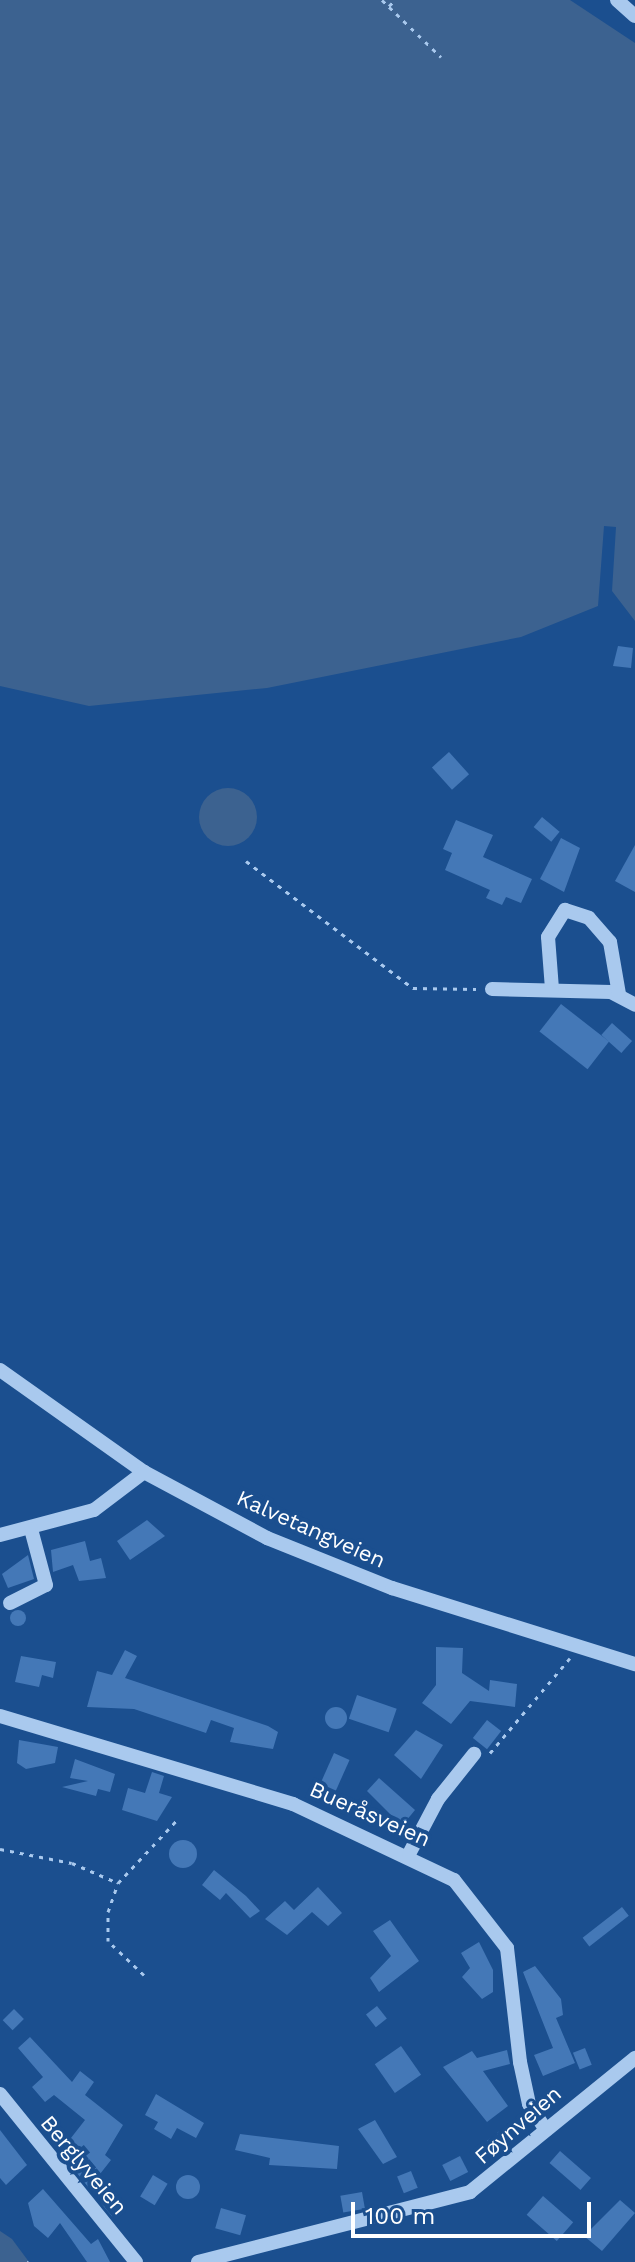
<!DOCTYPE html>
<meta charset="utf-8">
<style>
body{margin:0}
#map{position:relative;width:635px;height:2262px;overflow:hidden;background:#1b4f8f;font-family:"Work Sans",sans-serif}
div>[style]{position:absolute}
.water>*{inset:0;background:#3c6290}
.round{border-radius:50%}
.building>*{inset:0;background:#4478b7;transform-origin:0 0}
.path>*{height:3px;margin-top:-1.5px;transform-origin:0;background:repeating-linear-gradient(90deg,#a9c9ee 0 4px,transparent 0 10px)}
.minor>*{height:14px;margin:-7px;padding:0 7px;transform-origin:7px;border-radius:7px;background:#a9c9ee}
span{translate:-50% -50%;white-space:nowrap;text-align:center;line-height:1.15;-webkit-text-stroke:8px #1b4f8f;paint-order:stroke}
.street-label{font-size:22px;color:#fff}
.scale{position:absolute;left:351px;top:2202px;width:240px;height:36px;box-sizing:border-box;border:4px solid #fff;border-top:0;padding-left:10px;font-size:24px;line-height:28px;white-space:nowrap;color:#fff;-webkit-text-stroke:6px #1b4f8f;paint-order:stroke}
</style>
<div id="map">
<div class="water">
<div style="clip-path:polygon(0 0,570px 0,635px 43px,635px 621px,612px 591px,616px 527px,604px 526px,598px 606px,521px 637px,267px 688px,89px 706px,0 686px)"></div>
<div class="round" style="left:199px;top:788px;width:58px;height:58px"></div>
<div style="clip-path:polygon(0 2231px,12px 2239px,29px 2262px,0 2262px)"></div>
</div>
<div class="building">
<div style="clip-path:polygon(618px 646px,633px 648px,631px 668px,613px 666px)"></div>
<div style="left:449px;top:752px;width:30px;height:23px;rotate:48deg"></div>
<div style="left:542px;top:817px;width:23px;height:13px;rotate:40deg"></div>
<div style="clip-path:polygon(456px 820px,493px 835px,483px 857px,532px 879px,521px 903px,506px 897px,502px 905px,486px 898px,490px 890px,445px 870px,452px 853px,443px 849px)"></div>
<div style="clip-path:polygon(561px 838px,580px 848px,564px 892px,540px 879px)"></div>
<div style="clip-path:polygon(635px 845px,635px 892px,615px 881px)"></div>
<div style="left:561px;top:1004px;width:61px;height:35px;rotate:38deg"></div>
<div style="left:612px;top:1023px;width:27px;height:16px;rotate:42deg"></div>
<div style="clip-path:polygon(147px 1520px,165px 1536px,130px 1560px,117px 1541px)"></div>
<div style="clip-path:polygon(85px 1541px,90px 1561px,101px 1558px,106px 1578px,79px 1581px,73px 1565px,53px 1572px,51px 1550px)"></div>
<div style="clip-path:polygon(28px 1555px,34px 1579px,8px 1588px,2px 1574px)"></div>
<div class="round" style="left:10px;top:1610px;width:16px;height:16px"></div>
<div style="clip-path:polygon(436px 1647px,463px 1648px,462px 1673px,489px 1691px,490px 1680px,517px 1684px,515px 1707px,470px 1701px,451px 1724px,422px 1703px,436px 1685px)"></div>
<div style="clip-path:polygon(125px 1650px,137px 1656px,125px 1678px,268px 1726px,278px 1732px,273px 1749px,230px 1742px,234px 1728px,211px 1720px,206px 1733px,134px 1709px,87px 1707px,97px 1671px,112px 1675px)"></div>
<div style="clip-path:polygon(21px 1656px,56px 1662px,53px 1678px,42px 1675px,39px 1687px,15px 1682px)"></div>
<div style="left:357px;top:1695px;width:42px;height:25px;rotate:19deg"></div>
<div class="round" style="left:325px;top:1707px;width:22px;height:22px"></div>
<div style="left:487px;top:1720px;width:18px;height:23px;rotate:38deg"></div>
<div style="clip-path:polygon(416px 1730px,443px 1745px,421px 1779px,394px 1755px)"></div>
<div style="clip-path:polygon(19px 1740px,58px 1747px,55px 1763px,26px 1769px,17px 1763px)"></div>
<div style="left:334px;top:1753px;width:17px;height:40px;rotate:24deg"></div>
<div style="clip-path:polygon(75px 1759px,115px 1774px,110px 1792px,98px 1789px,96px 1796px,62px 1787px,88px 1781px,70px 1778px)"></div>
<div style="clip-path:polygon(152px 1772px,164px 1776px,159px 1793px,172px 1797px,157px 1821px,122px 1810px,128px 1788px,145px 1793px)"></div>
<div style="clip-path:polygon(379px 1778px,415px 1810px,406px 1821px,400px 1824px,367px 1791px)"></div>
<div class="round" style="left:169px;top:1840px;width:28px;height:28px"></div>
<div style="clip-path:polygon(214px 1870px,246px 1896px,260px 1911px,250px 1918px,226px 1893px,220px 1900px,202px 1885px)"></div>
<div style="clip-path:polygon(318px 1887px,342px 1913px,328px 1926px,312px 1912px,287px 1935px,265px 1919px,285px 1901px,294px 1910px)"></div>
<div style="left:622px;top:1907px;width:11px;height:50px;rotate:52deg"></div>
<div style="clip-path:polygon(390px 1920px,419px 1961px,379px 1992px,370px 1978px,391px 1956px,373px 1931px)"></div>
<div style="clip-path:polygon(479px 1942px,493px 1970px,493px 1992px,482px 1999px,462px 1977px,470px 1968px,461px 1953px)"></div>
<div style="clip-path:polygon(535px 1966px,561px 1999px,563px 2015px,556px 2018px,575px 2063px,543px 2076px,534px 2055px,553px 2048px,523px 1972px)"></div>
<div style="left:377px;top:2006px;width:16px;height:14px;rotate:52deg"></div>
<div style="left:14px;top:2009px;width:14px;height:16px;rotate:45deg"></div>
<div style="clip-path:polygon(30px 2037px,72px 2082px,80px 2071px,94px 2082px,85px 2095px,123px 2125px,105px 2155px,111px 2160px,89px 2188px,60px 2152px,85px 2120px,54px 2095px,45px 2102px,32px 2087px,43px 2077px,18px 2048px)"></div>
<div style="left:401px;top:2046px;width:35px;height:32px;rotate:55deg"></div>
<div style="left:585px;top:2048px;width:18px;height:13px;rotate:68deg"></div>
<div style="clip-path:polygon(507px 2050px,510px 2064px,483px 2071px,508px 2106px,487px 2122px,443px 2067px,472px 2051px,477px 2058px)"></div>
<div style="clip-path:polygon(156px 2094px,204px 2123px,196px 2138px,177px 2128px,171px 2139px,154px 2129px,158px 2122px,145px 2115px)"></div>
<div style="clip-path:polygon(375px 2120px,397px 2157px,383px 2164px,358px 2129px)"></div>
<div style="clip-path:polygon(0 2130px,27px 2165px,6px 2185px,0 2178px)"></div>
<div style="left:501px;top:2130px;width:18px;height:18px;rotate:52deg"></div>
<div style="clip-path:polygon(240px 2134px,339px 2146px,337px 2169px,269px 2165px,270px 2158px,235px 2150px)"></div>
<div style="left:560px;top:2151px;width:41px;height:16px;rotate:41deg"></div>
<div style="left:460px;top:2156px;width:18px;height:20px;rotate:63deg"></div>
<div style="left:411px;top:2171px;width:18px;height:15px;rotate:68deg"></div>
<div class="round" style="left:176px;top:2175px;width:24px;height:24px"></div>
<div style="left:153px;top:2175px;width:17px;height:25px;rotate:31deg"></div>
<div style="clip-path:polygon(43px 2189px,91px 2244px,98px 2239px,110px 2262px,87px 2262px,60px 2223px,48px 2238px,34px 2226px,28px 2203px)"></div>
<div style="left:115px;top:2192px;width:17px;height:18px;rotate:50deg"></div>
<div style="left:362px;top:2192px;width:17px;height:22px;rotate:80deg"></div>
<div style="left:543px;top:2196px;width:40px;height:25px;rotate:41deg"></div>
<div style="clip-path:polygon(620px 2200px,635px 2213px,602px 2251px,584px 2236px)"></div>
<div style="left:221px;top:2208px;width:26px;height:21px;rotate:16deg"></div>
</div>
<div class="path">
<div style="left:382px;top:0;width:82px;rotate:44deg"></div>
<div style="left:389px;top:6px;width:8px;rotate:-45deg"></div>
<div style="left:246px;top:861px;width:210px;rotate:37.3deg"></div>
<div style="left:413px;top:988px;width:63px;rotate:0.9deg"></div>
<div style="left:490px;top:1753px;width:124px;rotate:-49.9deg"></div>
<div style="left:0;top:1849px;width:73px;rotate:11deg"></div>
<div style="left:72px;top:1863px;width:50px;rotate:23.5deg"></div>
<div style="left:144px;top:1975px;width:50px;rotate:-136.6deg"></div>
<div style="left:108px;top:1941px;width:29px;rotate:-90deg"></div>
<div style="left:108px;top:1912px;width:31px;rotate:-71deg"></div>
<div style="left:118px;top:1883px;width:85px;rotate:-46.9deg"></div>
<div style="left:28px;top:2262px;width:1px;rotate:-45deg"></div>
</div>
<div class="minor">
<div style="left:617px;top:0;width:24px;rotate:42deg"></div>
<div style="left:492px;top:989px;width:119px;rotate:1.4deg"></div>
<div style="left:611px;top:992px;width:27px;rotate:28deg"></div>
<div style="left:552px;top:989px;width:52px;rotate:-94.4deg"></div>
<div style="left:548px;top:937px;width:32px;rotate:-58deg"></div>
<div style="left:565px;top:910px;width:25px;rotate:18deg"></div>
<div style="left:589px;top:918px;width:32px;rotate:49deg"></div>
<div style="left:610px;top:942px;width:53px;rotate:80.2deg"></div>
<div style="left:0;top:1370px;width:176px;rotate:35.3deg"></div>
<div style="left:144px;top:1472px;width:140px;rotate:28.2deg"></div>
<div style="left:267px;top:1538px;width:135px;rotate:21.8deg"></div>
<div style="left:392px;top:1588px;width:255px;rotate:17.4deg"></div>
<div style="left:0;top:1535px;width:97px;rotate:-14.9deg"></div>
<div style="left:94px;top:1510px;width:63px;rotate:-37.2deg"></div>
<div style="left:10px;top:1603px;width:40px;rotate:-26.6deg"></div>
<div style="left:46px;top:1585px;width:58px;rotate:-105deg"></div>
<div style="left:0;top:1716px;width:306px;rotate:16.7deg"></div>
<div style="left:293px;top:1804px;width:178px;rotate:25.3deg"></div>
<div style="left:454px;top:1880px;width:86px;rotate:52.1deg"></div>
<div style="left:507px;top:1948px;width:115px;rotate:83.5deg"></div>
<div style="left:520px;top:2062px;width:43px;rotate:77.9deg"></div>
<div style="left:529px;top:2104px;width:31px;rotate:57deg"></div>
<div style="left:409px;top:1854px;width:62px;rotate:-62.2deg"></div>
<div style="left:438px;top:1799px;width:58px;rotate:-51.3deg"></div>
<div style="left:0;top:2094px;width:216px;rotate:51deg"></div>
<div style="left:198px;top:2262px;width:281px;rotate:-14.4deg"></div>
<div style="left:470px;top:2192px;width:213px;rotate:-39.1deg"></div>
</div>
<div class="street-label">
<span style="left:311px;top:1529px;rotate:24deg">Kalvetangveien</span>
<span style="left:370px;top:1814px;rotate:24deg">Bueråsveien</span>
<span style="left:518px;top:2125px;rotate:-41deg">Føynveien</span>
<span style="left:84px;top:2165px;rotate:50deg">Berglyveien</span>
</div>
<div class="scale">100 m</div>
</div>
